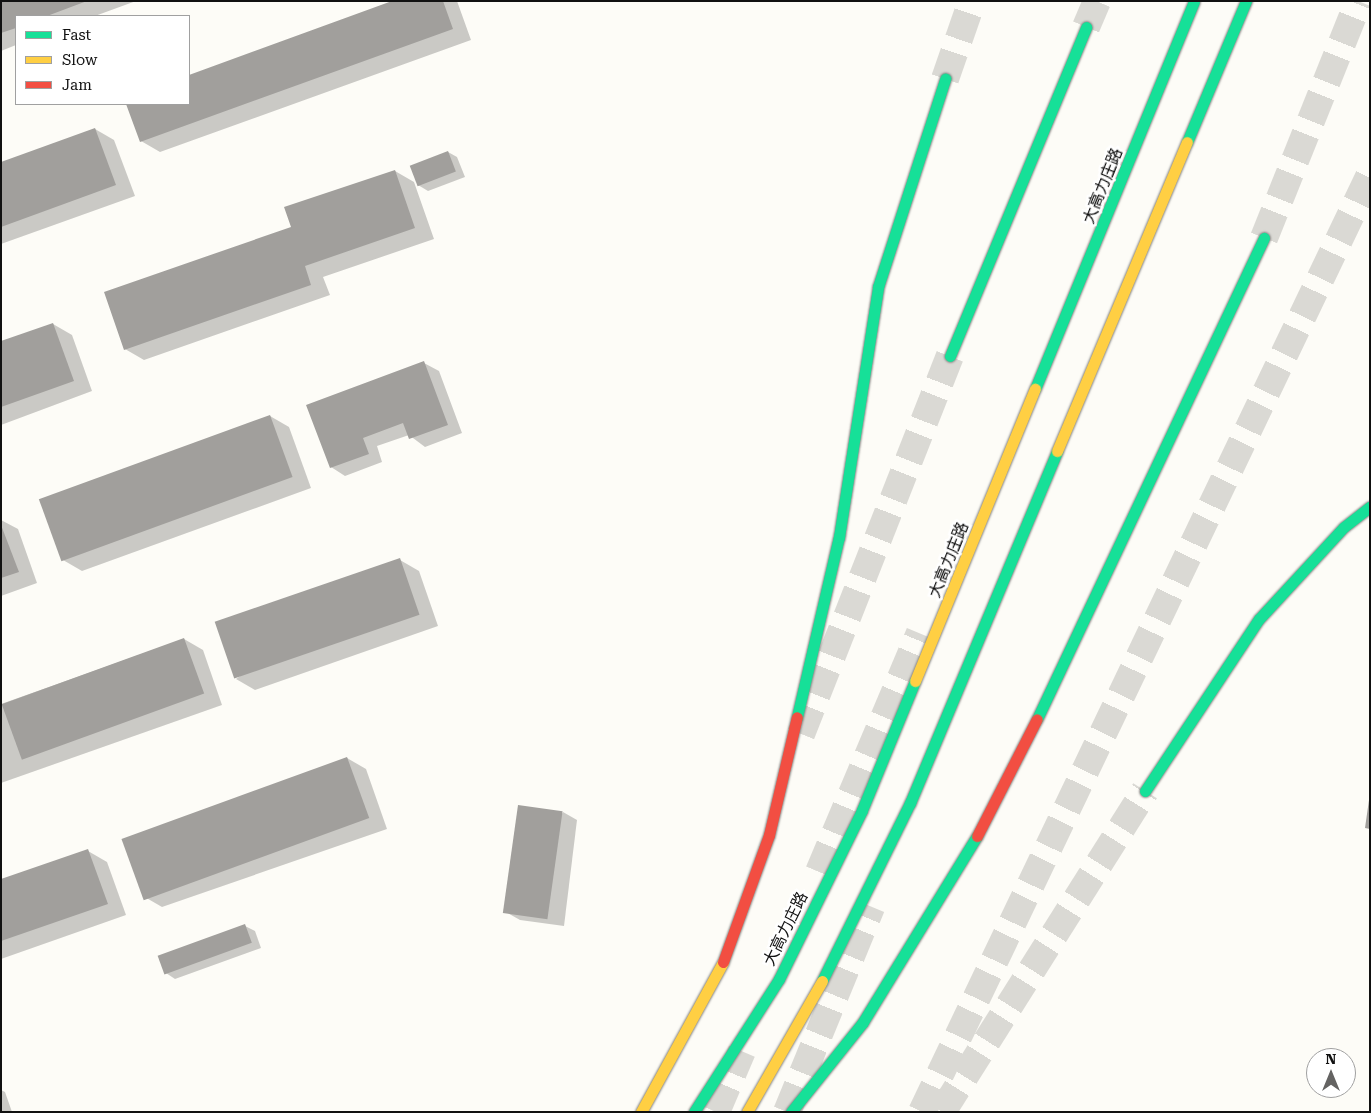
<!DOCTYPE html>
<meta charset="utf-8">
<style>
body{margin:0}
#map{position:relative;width:1371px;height:1113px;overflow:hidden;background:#fdfcf7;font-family:"Roboto Serif","Noto Sans SC",serif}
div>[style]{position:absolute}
.shadow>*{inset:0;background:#0003}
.building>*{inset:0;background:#a19f9c;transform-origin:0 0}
.highway-tunnel>*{height:28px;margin-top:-14px;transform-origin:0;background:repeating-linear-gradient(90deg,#dad9d4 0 28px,transparent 0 42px)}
.roads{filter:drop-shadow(0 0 1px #858482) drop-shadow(0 0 1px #858482)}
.fast>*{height:11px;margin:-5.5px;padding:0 5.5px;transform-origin:5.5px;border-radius:5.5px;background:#16e098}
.slow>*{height:11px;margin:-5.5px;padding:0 5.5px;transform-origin:5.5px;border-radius:5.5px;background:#ffcf43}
.jam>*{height:11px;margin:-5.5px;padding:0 5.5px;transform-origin:5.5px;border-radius:5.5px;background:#f24e42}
span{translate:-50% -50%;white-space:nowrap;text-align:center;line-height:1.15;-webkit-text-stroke:5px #fff;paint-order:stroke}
.street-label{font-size:16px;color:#111}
.frame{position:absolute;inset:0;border:2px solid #111;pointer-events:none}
.legend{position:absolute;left:15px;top:15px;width:175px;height:90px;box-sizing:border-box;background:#fff;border:1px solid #a0a0a0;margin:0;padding:6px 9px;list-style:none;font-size:15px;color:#111}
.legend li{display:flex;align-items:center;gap:10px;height:25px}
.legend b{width:25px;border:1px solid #a0a0a0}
.north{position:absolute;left:1306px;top:1048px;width:50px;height:50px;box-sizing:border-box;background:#fff;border:1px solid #a0a0a0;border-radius:50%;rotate:0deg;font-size:14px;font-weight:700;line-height:20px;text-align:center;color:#111}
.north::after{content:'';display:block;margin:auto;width:18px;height:22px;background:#646362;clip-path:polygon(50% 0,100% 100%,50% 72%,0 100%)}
</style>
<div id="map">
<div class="shadow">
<div style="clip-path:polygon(1px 1px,136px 1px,95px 16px,16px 16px,16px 45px,1px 51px)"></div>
<div style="clip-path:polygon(396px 1px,457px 1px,471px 40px,160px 152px,141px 141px,127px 104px,189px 104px,189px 76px)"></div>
<div style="clip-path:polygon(95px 129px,114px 140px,135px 196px,1px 244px,1px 163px)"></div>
<div style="clip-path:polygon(448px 152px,457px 157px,465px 177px,428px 191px,418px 185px)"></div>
<div style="clip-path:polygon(395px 171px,414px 182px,434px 239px,323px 277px,330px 295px,144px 360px,125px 349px)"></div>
<div style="clip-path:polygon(53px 324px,72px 335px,92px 391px,1px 425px,1px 342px)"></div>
<div style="clip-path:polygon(424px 363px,439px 371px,462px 433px,425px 447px,409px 435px,377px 446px,382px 462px,345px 476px,331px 467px)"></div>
<div style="clip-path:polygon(270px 416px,289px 427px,311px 488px,82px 571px,63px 560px)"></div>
<div style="clip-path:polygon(1px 520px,18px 529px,37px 583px,1px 596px)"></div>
<div style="clip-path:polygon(400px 560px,419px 571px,438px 626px,255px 690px,236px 679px)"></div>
<div style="clip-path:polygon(184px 639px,203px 650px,222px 705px,1px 783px,1px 704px)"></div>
<div style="clip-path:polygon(347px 758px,366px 769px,387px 829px,162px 907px,143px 896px)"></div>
<div style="clip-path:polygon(563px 812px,577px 820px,564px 926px,520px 920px,506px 912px)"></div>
<div style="clip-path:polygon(88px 851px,107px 862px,126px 915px,1px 959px,1px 881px)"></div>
<div style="clip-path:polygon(245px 926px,255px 931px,261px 948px,175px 979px,166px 973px)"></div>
<div style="clip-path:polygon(1px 1090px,5px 1092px,12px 1112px,1px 1112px)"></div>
</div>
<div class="building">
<div style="clip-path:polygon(1px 1px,87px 1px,47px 16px,16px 16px,16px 28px,1px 33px)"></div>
<div style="clip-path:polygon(392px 1px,443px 1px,453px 29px,140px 142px,126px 104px,189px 104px,189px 75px)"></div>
<div style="clip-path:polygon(95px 128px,116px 185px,1px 227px,1px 162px)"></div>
<div style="left:448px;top:151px;width:22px;height:41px;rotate:69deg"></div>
<div style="clip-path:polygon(395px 170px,415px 228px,305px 266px,311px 285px,124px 350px,104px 292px,291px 227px,284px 207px)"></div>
<div style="clip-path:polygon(53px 323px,74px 381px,1px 407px,1px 341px)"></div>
<div style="clip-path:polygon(424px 361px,448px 425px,409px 439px,403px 423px,363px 438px,369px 454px,330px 468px,306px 405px)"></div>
<div style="left:270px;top:415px;width:66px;height:246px;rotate:70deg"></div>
<div style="clip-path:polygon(1px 525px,19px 572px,1px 578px)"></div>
<div style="left:400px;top:558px;width:60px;height:196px;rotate:71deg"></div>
<div style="left:184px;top:638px;width:59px;height:194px;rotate:70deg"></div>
<div style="left:347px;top:757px;width:65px;height:240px;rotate:70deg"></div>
<div style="clip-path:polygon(1369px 800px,1370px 800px,1370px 829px,1365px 828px)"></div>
<div style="left:518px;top:805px;width:45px;height:109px;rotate:8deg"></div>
<div style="clip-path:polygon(88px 849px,108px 904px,1px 941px,1px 879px)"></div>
<div style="left:245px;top:924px;width:20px;height:93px;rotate:70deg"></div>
</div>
<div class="highway-tunnel">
<div style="left:1086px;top:27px;width:28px;rotate:-67deg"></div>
<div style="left:945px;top:79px;width:83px;rotate:-70.9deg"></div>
<div style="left:1264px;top:238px;width:255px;rotate:-68.2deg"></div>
<div style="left:801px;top:734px;width:406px;rotate:-68.5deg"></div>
<div style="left:819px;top:872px;width:259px;rotate:-67.1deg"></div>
<div style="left:716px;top:1112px;width:66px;rotate:-66.9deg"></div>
<div style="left:787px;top:1112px;width:222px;rotate:-67.7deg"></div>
<div style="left:922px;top:1112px;width:1039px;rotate:-64.45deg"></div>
<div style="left:942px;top:1112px;width:380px;rotate:-57.7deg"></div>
</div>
<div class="roads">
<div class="fast">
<div style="left:1187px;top:142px;width:153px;rotate:-67.3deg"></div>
<div style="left:950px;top:356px;width:356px;rotate:-67.5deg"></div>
<div style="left:1035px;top:389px;width:419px;rotate:-67.7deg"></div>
<div style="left:797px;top:717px;width:185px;rotate:-76.9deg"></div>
<div style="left:839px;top:537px;width:253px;rotate:-81.1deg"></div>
<div style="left:878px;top:287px;width:219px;rotate:-72.1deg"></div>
<div style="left:1037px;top:719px;width:532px;rotate:-64.74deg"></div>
<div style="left:1145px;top:791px;width:206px;rotate:-56.5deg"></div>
<div style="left:1259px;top:619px;width:125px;rotate:-47.3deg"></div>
<div style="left:1344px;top:527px;width:33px;rotate:-38deg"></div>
<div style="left:822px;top:981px;width:199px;rotate:-63.7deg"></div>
<div style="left:910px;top:803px;width:381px;rotate:-67.3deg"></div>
<div style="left:694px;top:1112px;width:158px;rotate:-57.4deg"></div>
<div style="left:779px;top:979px;width:188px;rotate:-63.8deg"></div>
<div style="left:862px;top:810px;width:139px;rotate:-67.7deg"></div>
<div style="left:791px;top:1112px;width:115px;rotate:-51.3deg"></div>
<div style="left:863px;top:1022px;width:218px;rotate:-58.5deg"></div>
</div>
<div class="slow">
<div style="left:1057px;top:451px;width:335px;rotate:-67.2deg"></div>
<div style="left:915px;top:681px;width:316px;rotate:-67.7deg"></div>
<div style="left:641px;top:1112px;width:171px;rotate:-61.3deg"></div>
<div style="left:747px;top:1112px;width:151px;rotate:-60.2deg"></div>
</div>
<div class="jam">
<div style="left:977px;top:836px;width:131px;rotate:-62.9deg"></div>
<div style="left:723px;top:962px;width:135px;rotate:-70.1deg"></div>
<div style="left:769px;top:835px;width:121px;rotate:-76.7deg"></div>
</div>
</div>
<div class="street-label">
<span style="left:1103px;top:186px;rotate:-68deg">大高力庄路</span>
<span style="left:949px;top:560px;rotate:-68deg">大高力庄路</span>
<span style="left:786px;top:929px;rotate:-64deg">大高力庄路</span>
</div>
<div class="frame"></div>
<ul class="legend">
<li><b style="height:6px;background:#16e098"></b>Fast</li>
<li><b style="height:6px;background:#ffcf43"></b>Slow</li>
<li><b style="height:6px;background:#f24e42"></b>Jam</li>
</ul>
<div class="north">N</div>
</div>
